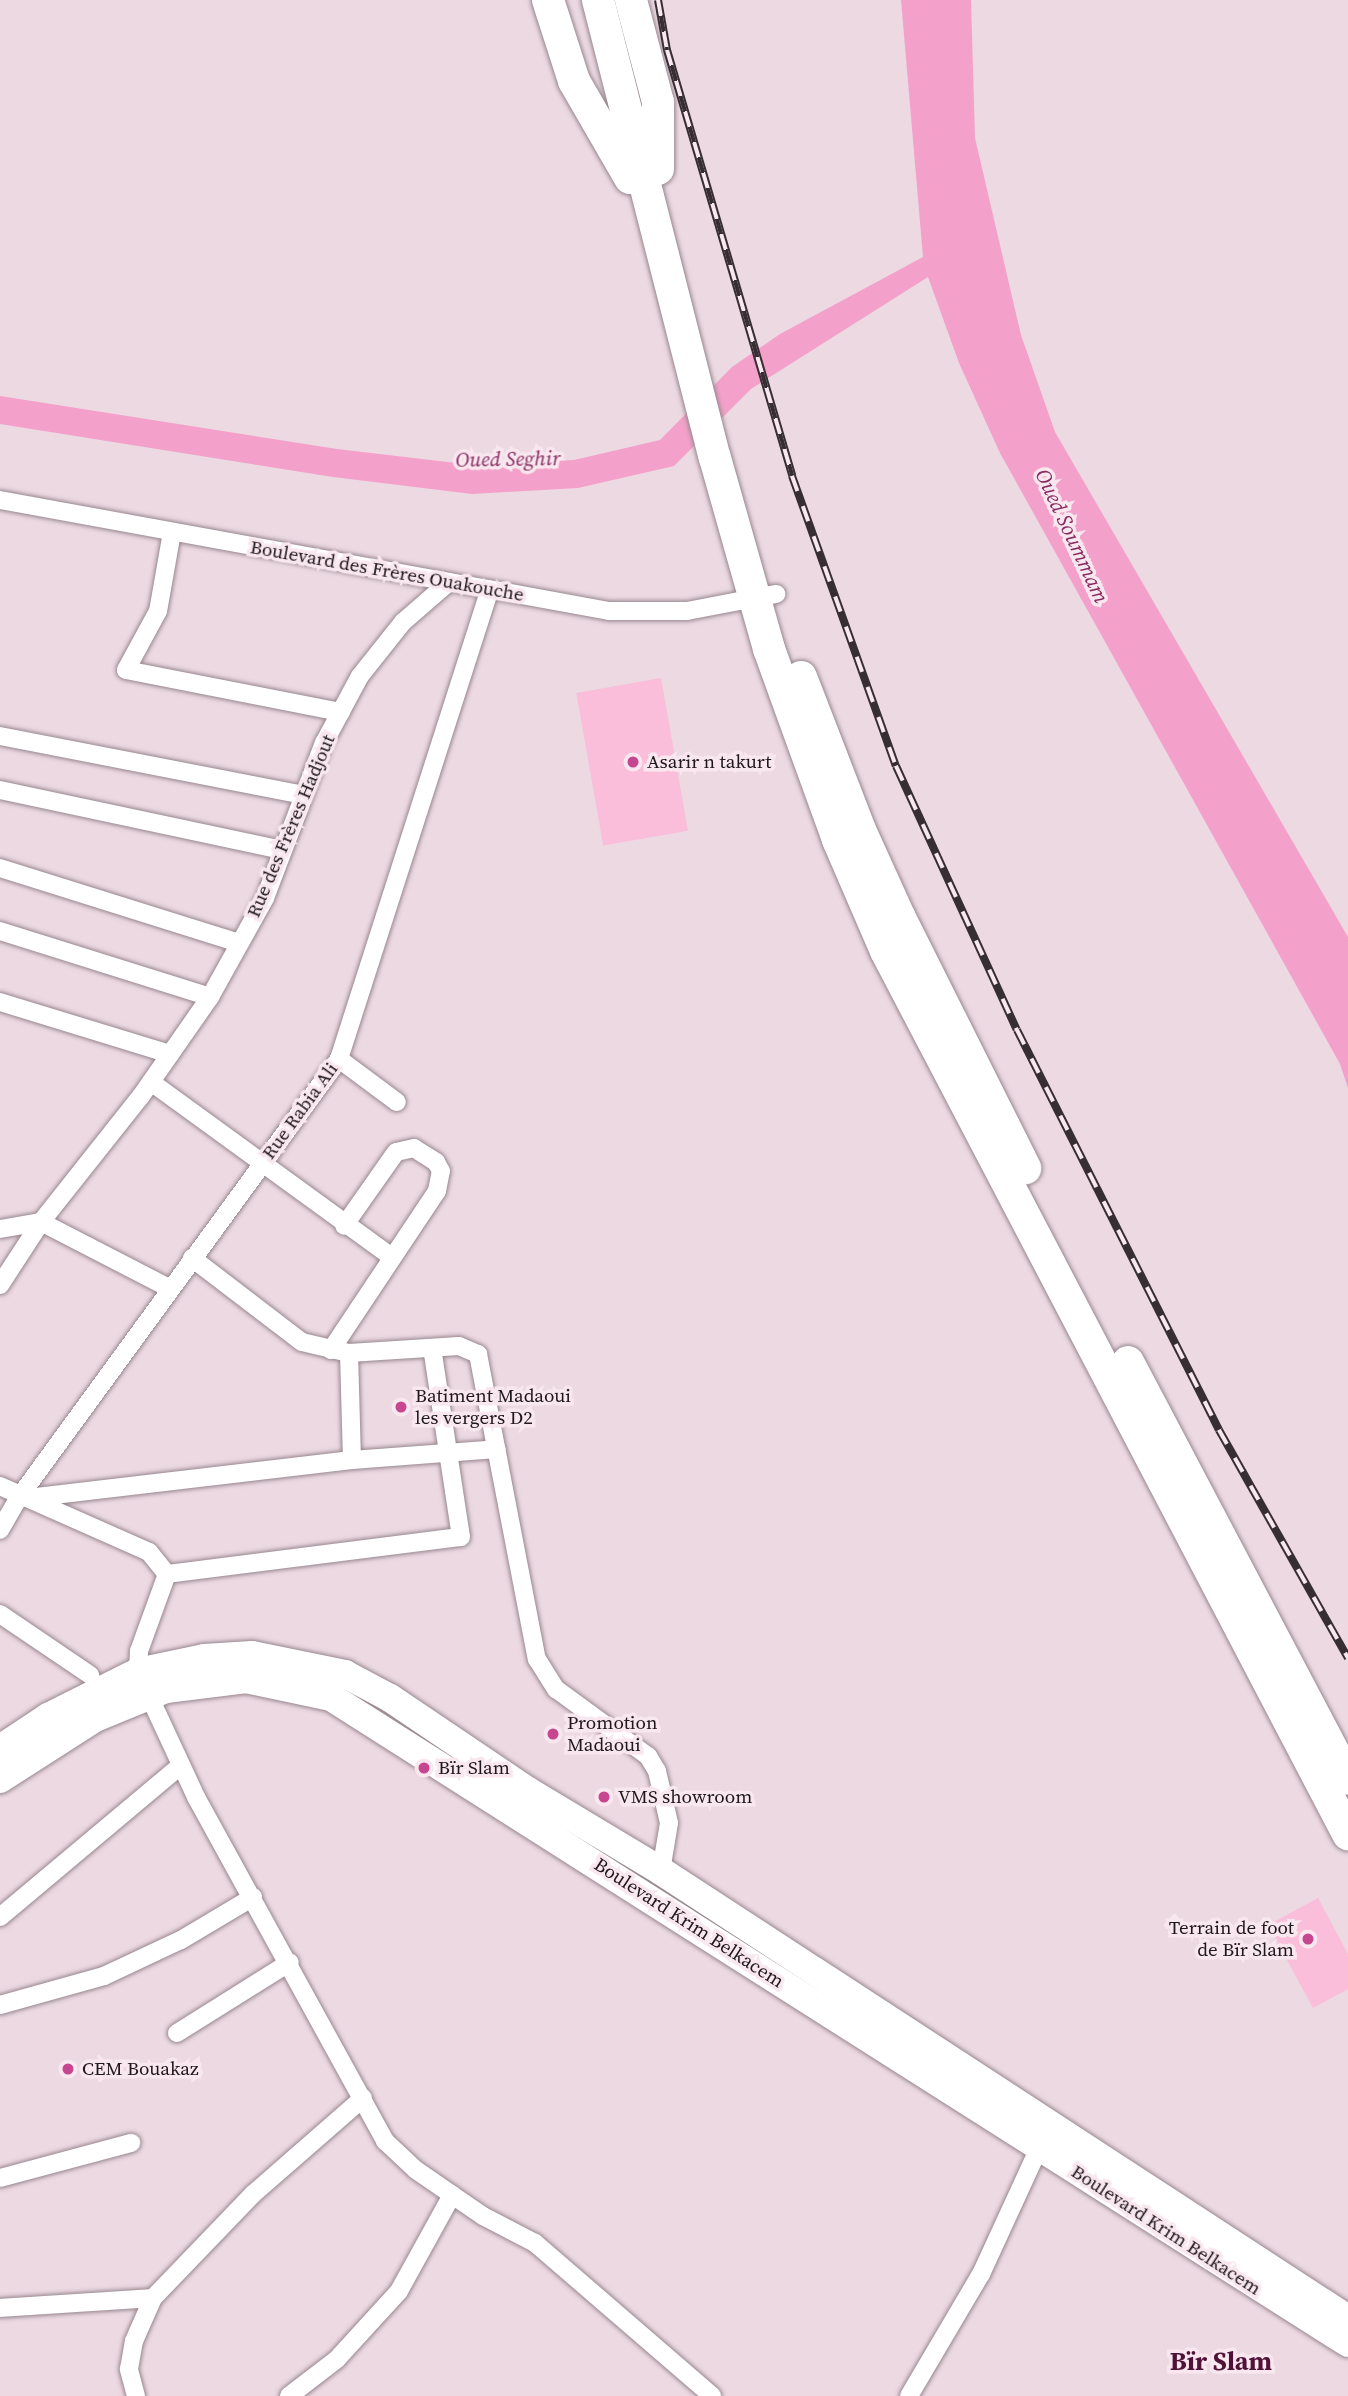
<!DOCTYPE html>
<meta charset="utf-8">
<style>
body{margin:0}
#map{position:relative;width:1348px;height:2396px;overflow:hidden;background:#ecd9e2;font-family:"Source Serif 4",serif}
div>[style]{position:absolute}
.green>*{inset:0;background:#fabdda;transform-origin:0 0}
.water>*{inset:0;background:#f3a1ca}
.roads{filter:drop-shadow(0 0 2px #98878f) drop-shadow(0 0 2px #98878f)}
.street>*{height:18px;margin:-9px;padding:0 9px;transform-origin:9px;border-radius:9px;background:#fff}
.primary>*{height:28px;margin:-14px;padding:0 14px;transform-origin:14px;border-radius:14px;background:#fff}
.highway>*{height:32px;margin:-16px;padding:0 16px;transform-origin:16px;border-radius:16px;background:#fff}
.rail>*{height:8px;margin-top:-4px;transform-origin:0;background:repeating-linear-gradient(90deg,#f9e7ef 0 16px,#362e32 0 32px);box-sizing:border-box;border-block:2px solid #362e32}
.dots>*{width:19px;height:19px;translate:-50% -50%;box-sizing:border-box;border:4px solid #f9e7ef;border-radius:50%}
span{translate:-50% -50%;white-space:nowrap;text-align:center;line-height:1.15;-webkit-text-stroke:7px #f9e7ef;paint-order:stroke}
.street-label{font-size:19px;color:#1e181b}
.poi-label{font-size:19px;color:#1e181b}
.left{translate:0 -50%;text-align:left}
.right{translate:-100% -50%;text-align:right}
.water-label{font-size:21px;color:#862a60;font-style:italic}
.district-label{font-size:26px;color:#501337;font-weight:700}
</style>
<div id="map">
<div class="green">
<div style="left:661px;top:678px;width:155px;height:86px;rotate:80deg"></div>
<div style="clip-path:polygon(1318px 1898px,1348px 1954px,1348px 1989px,1313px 2008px,1268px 1925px)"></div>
</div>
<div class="water">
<div style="clip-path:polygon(901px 0,971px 0,975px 138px,1021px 335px,1055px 432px,1348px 937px,1348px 1088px,1340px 1064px,1000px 453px,959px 363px,928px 277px,751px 389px,674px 466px,578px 488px,472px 494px,333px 477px,0 424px,0 396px,337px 449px,473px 465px,574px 460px,660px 440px,732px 367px,780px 334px,923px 257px)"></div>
</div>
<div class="roads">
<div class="street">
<div style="left:0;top:500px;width:619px;rotate:10.33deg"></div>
<div style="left:609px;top:611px;width:78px"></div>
<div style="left:687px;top:611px;width:91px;rotate:-10.8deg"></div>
<div style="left:172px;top:532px;width:80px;rotate:100deg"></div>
<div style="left:158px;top:611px;width:67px;rotate:118.5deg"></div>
<div style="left:126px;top:670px;width:219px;rotate:11.1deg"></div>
<div style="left:0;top:736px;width:310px;rotate:11deg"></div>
<div style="left:0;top:790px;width:289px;rotate:12deg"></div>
<div style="left:0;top:868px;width:251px;rotate:17.4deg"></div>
<div style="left:0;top:931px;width:220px;rotate:17.4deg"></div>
<div style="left:0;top:1002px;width:178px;rotate:17deg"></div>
<div style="left:339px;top:1059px;width:72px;rotate:36.6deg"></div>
<div style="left:151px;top:1082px;width:298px;rotate:36deg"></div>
<div style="left:0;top:1229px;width:42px;rotate:-9.7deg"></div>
<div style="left:41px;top:1222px;width:144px;rotate:27.3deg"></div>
<div style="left:192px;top:1258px;width:138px;rotate:37.4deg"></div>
<div style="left:302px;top:1342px;width:48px;rotate:13.2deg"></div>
<div style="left:349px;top:1353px;width:110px;rotate:-3.6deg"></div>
<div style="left:459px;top:1346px;width:21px;rotate:23deg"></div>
<div style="left:478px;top:1354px;width:311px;rotate:79.1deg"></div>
<div style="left:537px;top:1659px;width:36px;rotate:58deg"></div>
<div style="left:556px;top:1689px;width:114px;rotate:36.1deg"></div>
<div style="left:648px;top:1756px;width:17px;rotate:59deg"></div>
<div style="left:657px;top:1771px;width:53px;rotate:77deg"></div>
<div style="left:669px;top:1823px;width:49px;rotate:99.5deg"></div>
<div style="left:0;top:1285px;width:75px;rotate:-56.9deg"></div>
<div style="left:41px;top:1222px;width:161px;rotate:-51.6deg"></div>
<div style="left:141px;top:1096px;width:121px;rotate:-55.1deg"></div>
<div style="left:210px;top:997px;width:113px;rotate:-60.9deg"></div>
<div style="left:265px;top:898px;width:166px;rotate:-69.2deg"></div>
<div style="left:324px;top:743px;width:76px;rotate:-61.8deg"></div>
<div style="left:360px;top:676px;width:69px;rotate:-51.5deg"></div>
<div style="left:403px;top:622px;width:61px;rotate:-41deg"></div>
<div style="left:331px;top:1350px;width:191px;rotate:-56.3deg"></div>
<div style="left:437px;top:1191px;width:20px;rotate:-79deg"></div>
<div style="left:441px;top:1171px;width:10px;rotate:-119deg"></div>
<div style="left:436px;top:1162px;width:26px;rotate:-148deg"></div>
<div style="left:414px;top:1148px;width:18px;rotate:167deg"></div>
<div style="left:396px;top:1152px;width:90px;rotate:125.1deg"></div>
<div style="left:349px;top:1353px;width:107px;rotate:88.4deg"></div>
<div style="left:0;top:1486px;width:163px;rotate:23.9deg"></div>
<div style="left:149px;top:1552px;width:28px;rotate:51deg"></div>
<div style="left:167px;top:1574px;width:82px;rotate:110deg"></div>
<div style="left:139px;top:1651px;width:21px;rotate:93deg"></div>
<div style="left:138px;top:1672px;width:138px;rotate:65.1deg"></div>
<div style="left:196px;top:1797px;width:393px;rotate:61.2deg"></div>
<div style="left:385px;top:2141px;width:42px;rotate:43.1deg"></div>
<div style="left:416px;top:2170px;width:81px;rotate:34.5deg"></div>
<div style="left:483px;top:2216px;width:59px;rotate:27.4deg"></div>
<div style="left:535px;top:2243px;width:234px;rotate:40.8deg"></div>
<div style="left:28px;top:1498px;width:326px;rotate:-6.7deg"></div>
<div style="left:352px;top:1460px;width:145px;rotate:-4.3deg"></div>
<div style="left:0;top:1530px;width:39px;rotate:-60deg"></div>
<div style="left:20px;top:1496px;width:541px;rotate:-53.87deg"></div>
<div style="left:339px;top:1059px;width:493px;rotate:-72.2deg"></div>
<div style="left:167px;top:1574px;width:296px;rotate:-7.2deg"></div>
<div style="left:461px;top:1537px;width:191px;rotate:-98.7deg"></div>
<div style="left:0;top:1614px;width:109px;rotate:34.1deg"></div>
<div style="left:0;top:1917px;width:236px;rotate:-40deg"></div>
<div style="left:0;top:2005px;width:108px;rotate:-15.6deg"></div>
<div style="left:104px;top:1976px;width:85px;rotate:-25.1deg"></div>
<div style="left:181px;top:1940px;width:84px;rotate:-30.8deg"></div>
<div style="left:177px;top:2033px;width:133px;rotate:-32.1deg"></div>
<div style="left:0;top:2178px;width:136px;rotate:-15deg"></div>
<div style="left:0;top:2308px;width:153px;rotate:-3.7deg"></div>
<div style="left:136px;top:2396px;width:28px;rotate:-105deg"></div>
<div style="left:129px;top:2369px;width:28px;rotate:-80deg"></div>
<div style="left:134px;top:2341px;width:47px;rotate:-66.2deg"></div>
<div style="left:153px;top:2298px;width:144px;rotate:-46.1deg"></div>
<div style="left:253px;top:2194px;width:146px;rotate:-41.1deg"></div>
<div style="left:289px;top:2396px;width:61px;rotate:-37.6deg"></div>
<div style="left:337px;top:2359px;width:92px;rotate:-47.6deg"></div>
<div style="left:399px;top:2291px;width:110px;rotate:-61.1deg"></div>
<div style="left:909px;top:2396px;width:142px;rotate:-59.5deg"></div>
<div style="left:981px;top:2274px;width:139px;rotate:-65.3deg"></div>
</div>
<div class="primary">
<div style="left:0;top:1749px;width:58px;rotate:-33.7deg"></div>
<div style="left:48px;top:1717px;width:101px;rotate:-26.6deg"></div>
<div style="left:138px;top:1672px;width:67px;rotate:-12deg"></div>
<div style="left:204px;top:1658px;width:48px;rotate:-3.6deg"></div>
<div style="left:252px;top:1655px;width:95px;rotate:11.5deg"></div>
<div style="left:345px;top:1674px;width:51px;rotate:28.1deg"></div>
<div style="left:390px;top:1698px;width:166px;rotate:34deg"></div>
<div style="left:528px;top:1791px;width:155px;rotate:31deg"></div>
<div style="left:661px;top:1871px;width:820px;rotate:33.11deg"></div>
<div style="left:0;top:1779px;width:113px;rotate:-32.7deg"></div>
<div style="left:95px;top:1718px;width:77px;rotate:-22.2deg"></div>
<div style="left:166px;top:1689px;width:81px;rotate:-7.1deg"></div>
<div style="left:246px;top:1679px;width:87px;rotate:12deg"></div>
<div style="left:331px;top:1697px;width:1205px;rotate:32.42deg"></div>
</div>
<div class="highway">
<div style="left:548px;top:0;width:85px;rotate:72.2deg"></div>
<div style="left:574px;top:81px;width:112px;rotate:60deg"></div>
<div style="left:598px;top:0;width:473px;rotate:75.7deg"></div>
<div style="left:715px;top:458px;width:198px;rotate:74.2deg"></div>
<div style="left:769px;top:649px;width:203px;rotate:70.1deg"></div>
<div style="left:838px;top:840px;width:121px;rotate:66.6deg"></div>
<div style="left:886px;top:951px;width:997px;rotate:62.38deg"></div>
<div style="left:631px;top:0;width:106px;rotate:75.2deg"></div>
<div style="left:658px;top:102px;width:67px;rotate:90deg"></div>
<div style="left:801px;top:677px;width:164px;rotate:68.9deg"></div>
<div style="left:860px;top:830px;width:97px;rotate:65.6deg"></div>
<div style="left:900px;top:918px;width:280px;rotate:63.4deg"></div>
<div style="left:1128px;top:1362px;width:471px;rotate:62.2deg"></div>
</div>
</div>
<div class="rail">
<div style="left:658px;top:0;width:51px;rotate:79.8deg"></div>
<div style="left:667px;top:50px;width:444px;rotate:73.6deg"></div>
<div style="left:792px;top:476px;width:308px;rotate:70.3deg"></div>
<div style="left:896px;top:766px;width:290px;rotate:65.4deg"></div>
<div style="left:1017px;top:1030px;width:448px;rotate:63.2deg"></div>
<div style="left:1219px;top:1430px;width:262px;rotate:60.5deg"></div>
</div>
<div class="dots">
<div style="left:633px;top:762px;background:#c64690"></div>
<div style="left:401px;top:1407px;background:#c64690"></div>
<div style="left:553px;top:1734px;background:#c64690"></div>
<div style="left:424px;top:1768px;background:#c64690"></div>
<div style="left:604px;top:1797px;background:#c64690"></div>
<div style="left:1308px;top:1939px;background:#c64690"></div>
<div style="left:68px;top:2069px;background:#c64690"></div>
</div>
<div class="street-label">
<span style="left:387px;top:571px;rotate:10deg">Boulevard des Frères Ouakouche</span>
<span style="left:291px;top:826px;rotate:-67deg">Rue des Frères Hadjout</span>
<span style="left:300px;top:1111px;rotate:-54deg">Rue Rabia Ali</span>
<span style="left:689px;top:1923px;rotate:33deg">Boulevard Krim Belkacem</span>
<span style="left:1166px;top:2230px;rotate:33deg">Boulevard Krim Belkacem</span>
</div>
<div class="poi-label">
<span class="left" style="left:647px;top:762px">Asarir n takurt</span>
<span class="left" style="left:415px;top:1407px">Batiment Madaoui<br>les vergers D2</span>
<span class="left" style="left:567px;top:1734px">Promotion<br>Madaoui</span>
<span class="left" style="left:438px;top:1768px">Bïr Slam</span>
<span class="left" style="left:618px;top:1797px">VMS showroom</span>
<span class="right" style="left:1294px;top:1939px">Terrain de foot<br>de Bïr Slam</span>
<span class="left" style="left:82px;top:2069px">CEM Bouakaz</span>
</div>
<div class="water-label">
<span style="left:508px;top:459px;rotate:-1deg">Oued Seghir</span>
<span style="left:1072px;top:536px;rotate:65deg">Oued Soummam</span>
</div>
<div class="district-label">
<span style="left:1221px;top:2362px">Bïr Slam</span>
</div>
</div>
